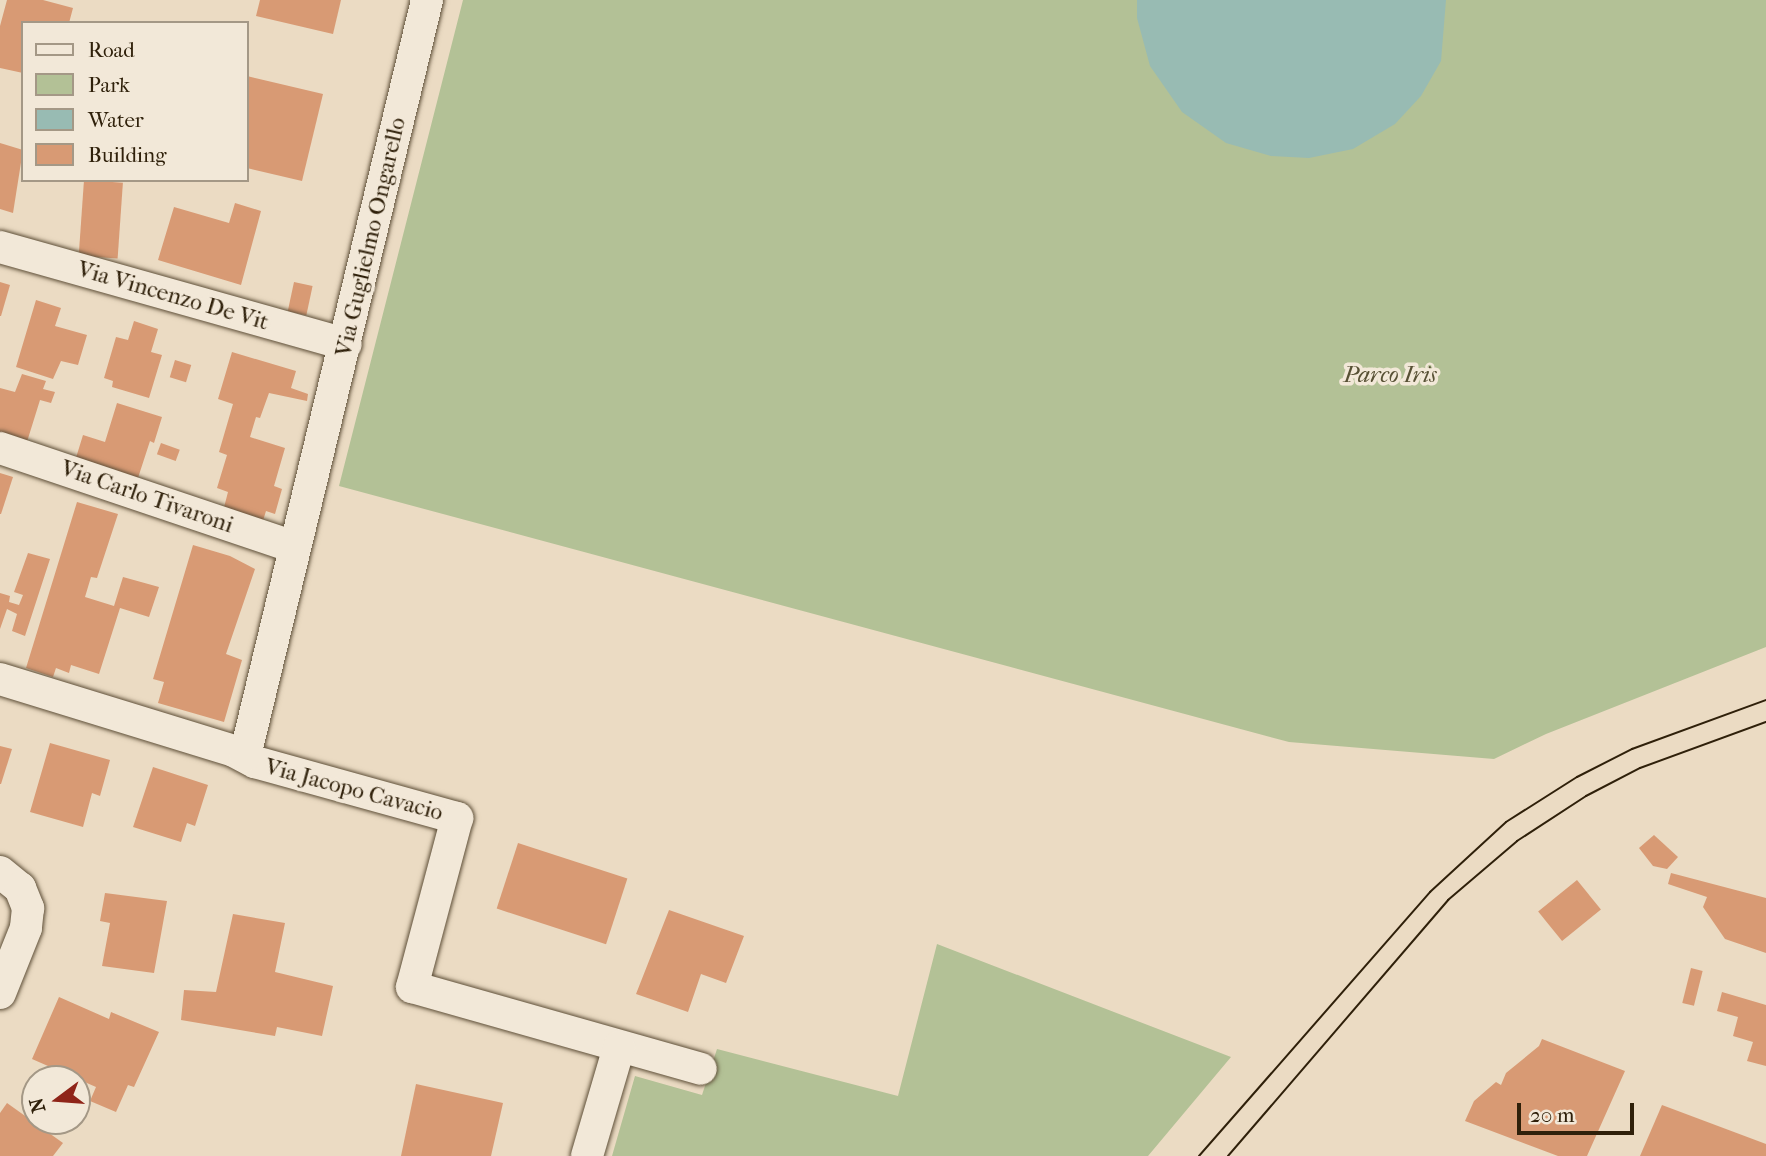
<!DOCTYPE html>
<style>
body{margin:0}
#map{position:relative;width:1766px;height:1156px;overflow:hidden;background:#ebdbc3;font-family:"IM FELL French Canon",serif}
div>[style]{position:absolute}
.green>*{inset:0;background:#b3c196}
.water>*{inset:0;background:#98bbb3}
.building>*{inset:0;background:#d89a74;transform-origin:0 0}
.roads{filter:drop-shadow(0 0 2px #5e4f38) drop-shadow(0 0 2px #5e4f38)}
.street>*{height:32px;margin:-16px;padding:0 16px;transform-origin:16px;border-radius:16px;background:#f2e8d8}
.tram>*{height:2px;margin:-1px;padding:0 1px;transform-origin:1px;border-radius:1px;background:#2f200a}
span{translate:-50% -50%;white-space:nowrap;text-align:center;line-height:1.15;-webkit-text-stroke:7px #f2e8d8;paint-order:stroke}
.street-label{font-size:23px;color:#2f200a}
.park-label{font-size:23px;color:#575034;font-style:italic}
.legend{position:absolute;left:21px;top:21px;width:228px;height:161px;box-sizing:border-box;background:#f2e8d8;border:2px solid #a49886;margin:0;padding:9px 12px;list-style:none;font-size:21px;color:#2f200a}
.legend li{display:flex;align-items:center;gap:14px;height:35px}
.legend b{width:35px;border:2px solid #a49886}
.north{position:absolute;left:21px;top:1065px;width:70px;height:70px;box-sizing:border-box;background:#f2e8d8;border:2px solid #a49886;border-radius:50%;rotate:254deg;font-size:19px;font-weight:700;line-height:28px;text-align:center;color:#2f200a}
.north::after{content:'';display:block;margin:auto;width:24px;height:32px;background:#8f2418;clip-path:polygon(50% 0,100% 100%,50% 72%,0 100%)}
.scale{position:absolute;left:1517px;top:1103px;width:117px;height:32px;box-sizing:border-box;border:4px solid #2f200a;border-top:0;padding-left:9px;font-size:21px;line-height:24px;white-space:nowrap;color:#2f200a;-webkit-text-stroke:5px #f2e8d8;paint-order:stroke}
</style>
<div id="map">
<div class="green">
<div style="clip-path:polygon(463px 0,1766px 0,1766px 647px,1546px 734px,1494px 759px,1289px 742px,339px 486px)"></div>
<div style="clip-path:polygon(937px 944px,1231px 1057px,1148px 1156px,612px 1156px,635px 1076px,702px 1095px,717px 1049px,898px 1096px)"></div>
</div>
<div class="water">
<div style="clip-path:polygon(1137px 0,1446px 0,1441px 61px,1421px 96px,1395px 124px,1353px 149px,1309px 158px,1271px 156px,1226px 143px,1182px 112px,1150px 66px,1137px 18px)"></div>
</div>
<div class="building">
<div style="clip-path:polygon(7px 0,43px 0,73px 8px,69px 23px,23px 23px,23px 73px,0 68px,0 26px)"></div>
<div style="clip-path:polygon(260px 0,341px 0,333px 34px,256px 16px)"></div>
<div style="clip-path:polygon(247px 76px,323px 94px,302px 181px,247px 168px)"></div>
<div style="clip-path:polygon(0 143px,23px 150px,13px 213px,0 209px)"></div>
<div style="left:84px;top:180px;width:39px;height:76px;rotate:4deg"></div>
<div style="clip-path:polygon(235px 203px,261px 211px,241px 285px,158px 260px,174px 207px,229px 223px)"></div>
<div style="clip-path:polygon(0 282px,10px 285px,1px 316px,0 316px)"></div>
<div style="left:294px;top:282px;width:19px;height:30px;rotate:12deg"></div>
<div style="clip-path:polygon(36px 300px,61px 308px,55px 326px,87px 335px,78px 365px,61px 361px,53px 379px,16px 367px)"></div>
<div style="clip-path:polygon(134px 321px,158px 329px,151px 352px,162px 355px,149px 398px,112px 387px,113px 381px,104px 378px,116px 337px,128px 340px)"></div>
<div style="clip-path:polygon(232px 352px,296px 371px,291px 388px,308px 394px,307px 401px,269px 393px,260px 418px,256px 417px,250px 437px,285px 448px,274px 486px,282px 489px,275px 514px,266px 511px,261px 527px,222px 515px,228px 492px,217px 488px,227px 455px,219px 452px,233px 404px,218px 399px)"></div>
<div style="left:175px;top:360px;width:17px;height:18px;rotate:17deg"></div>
<div style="clip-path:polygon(22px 374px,46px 381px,43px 389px,55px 392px,51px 403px,40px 400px,26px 445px,0 437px,0 388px,15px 392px)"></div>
<div style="clip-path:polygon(117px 403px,162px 417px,154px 443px,150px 441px,137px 481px,75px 461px,83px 435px,105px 442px)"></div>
<div style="left:161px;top:443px;width:20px;height:12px;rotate:20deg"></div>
<div style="clip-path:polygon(0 473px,13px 477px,1px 514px,0 514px)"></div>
<div style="clip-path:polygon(77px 502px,118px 514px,97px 578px,91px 577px,85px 597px,114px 606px,123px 577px,159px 587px,149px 617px,120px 608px,99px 674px,71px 665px,69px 673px,56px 668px,53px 677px,26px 668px)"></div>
<div style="clip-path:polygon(193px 545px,230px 556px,255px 569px,226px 654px,242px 660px,224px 722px,158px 703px,164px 682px,153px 679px)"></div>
<div style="clip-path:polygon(28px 553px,50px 559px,25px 636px,12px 631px,17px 614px,7px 609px,0 629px,0 593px,10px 596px,9px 602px,19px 605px,23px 595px,14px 592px)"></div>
<div style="clip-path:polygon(50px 743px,110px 760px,100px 796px,92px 793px,83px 827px,30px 812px)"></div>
<div style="clip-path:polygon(0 746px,12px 749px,1px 784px,0 784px)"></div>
<div style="clip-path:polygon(153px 767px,208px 785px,195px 826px,187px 823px,181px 842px,133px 827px)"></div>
<div style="clip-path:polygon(1654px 835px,1678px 857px,1667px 869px,1653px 866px,1639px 848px)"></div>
<div style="left:518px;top:843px;width:115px;height:69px;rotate:18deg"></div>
<div style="clip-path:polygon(1671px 873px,1766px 898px,1766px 953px,1725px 939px,1703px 907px,1707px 897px,1668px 884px)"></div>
<div style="left:1577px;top:880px;width:38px;height:50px;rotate:51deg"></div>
<div style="clip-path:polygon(105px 893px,167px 901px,154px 973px,102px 966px,110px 923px,100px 921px)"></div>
<div style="clip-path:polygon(669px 910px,744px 936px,726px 983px,701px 974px,688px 1012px,636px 994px)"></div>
<div style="clip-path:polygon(233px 914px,285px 923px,275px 972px,333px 986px,322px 1036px,277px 1027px,275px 1036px,181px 1020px,184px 990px,216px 992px)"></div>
<div style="left:1691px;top:968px;width:12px;height:36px;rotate:14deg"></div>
<div style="clip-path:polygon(1722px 992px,1766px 1005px,1766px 1066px,1747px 1061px,1753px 1042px,1733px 1036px,1738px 1017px,1717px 1011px)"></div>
<div style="clip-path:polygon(59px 997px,109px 1019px,111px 1012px,159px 1032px,134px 1087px,128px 1085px,116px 1112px,90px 1101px,96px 1087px,32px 1059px)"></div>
<div style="clip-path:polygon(1542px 1039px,1625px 1071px,1587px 1156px,1558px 1156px,1465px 1121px,1474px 1101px,1496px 1082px,1501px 1085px,1506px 1073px,1539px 1046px)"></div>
<div style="clip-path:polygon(416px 1084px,503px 1103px,491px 1156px,401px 1156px)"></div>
<div style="clip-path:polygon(7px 1103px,63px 1143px,53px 1156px,0 1156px,0 1113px)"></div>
<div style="clip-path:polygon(1662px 1105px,1766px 1144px,1766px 1156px,1640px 1156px)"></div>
</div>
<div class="roads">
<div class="street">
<div style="left:0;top:247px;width:359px;rotate:15.7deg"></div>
<div style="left:0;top:448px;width:310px;rotate:18.6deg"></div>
<div style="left:0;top:679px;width:245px;rotate:17.1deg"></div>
<div style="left:234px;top:751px;width:24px;rotate:28deg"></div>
<div style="left:255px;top:762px;width:210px;rotate:15.5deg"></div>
<div style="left:457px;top:818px;width:175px;rotate:104.9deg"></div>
<div style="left:412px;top:987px;width:300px;rotate:15.8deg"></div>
<div style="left:245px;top:756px;width:778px;rotate:-76.46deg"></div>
<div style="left:0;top:872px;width:26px;rotate:39deg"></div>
<div style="left:20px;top:888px;width:22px;rotate:68deg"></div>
<div style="left:28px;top:908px;width:20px;rotate:96deg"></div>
<div style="left:26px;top:928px;width:70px;rotate:111.8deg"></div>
<div style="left:587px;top:1156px;width:114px;rotate:-73.6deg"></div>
</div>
</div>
<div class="tram">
<div style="left:1199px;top:1156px;width:351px;rotate:-48.8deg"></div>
<div style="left:1430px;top:892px;width:103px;rotate:-42.6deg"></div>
<div style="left:1506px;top:822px;width:84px;rotate:-32.4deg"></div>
<div style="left:1577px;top:777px;width:62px;rotate:-27deg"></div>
<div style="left:1632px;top:749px;width:143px;rotate:-20.1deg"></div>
<div style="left:1228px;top:1156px;width:338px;rotate:-49.3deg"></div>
<div style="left:1448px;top:900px;width:91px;rotate:-40.5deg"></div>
<div style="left:1517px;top:841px;width:82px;rotate:-33.1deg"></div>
<div style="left:1586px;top:796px;width:61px;rotate:-27.4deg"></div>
<div style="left:1640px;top:768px;width:134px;rotate:-20.1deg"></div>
</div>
<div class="street-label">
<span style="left:371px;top:237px;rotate:-77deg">Via Guglielmo Ongarello</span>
<span style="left:173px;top:296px;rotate:16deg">Via Vincenzo De Vit</span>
<span style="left:147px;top:497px;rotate:19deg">Via Carlo Tivaroni</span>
<span style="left:354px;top:790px;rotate:15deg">Via Jacopo Cavacio</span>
</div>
<div class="park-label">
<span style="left:1390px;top:375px">Parco Iris</span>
</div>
<ul class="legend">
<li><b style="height:9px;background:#f2e8d8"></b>Road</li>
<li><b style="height:19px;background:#b3c196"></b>Park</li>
<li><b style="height:19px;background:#98bbb3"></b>Water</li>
<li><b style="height:19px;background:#d89a74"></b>Building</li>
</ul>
<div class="north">N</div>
<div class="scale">20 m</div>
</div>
